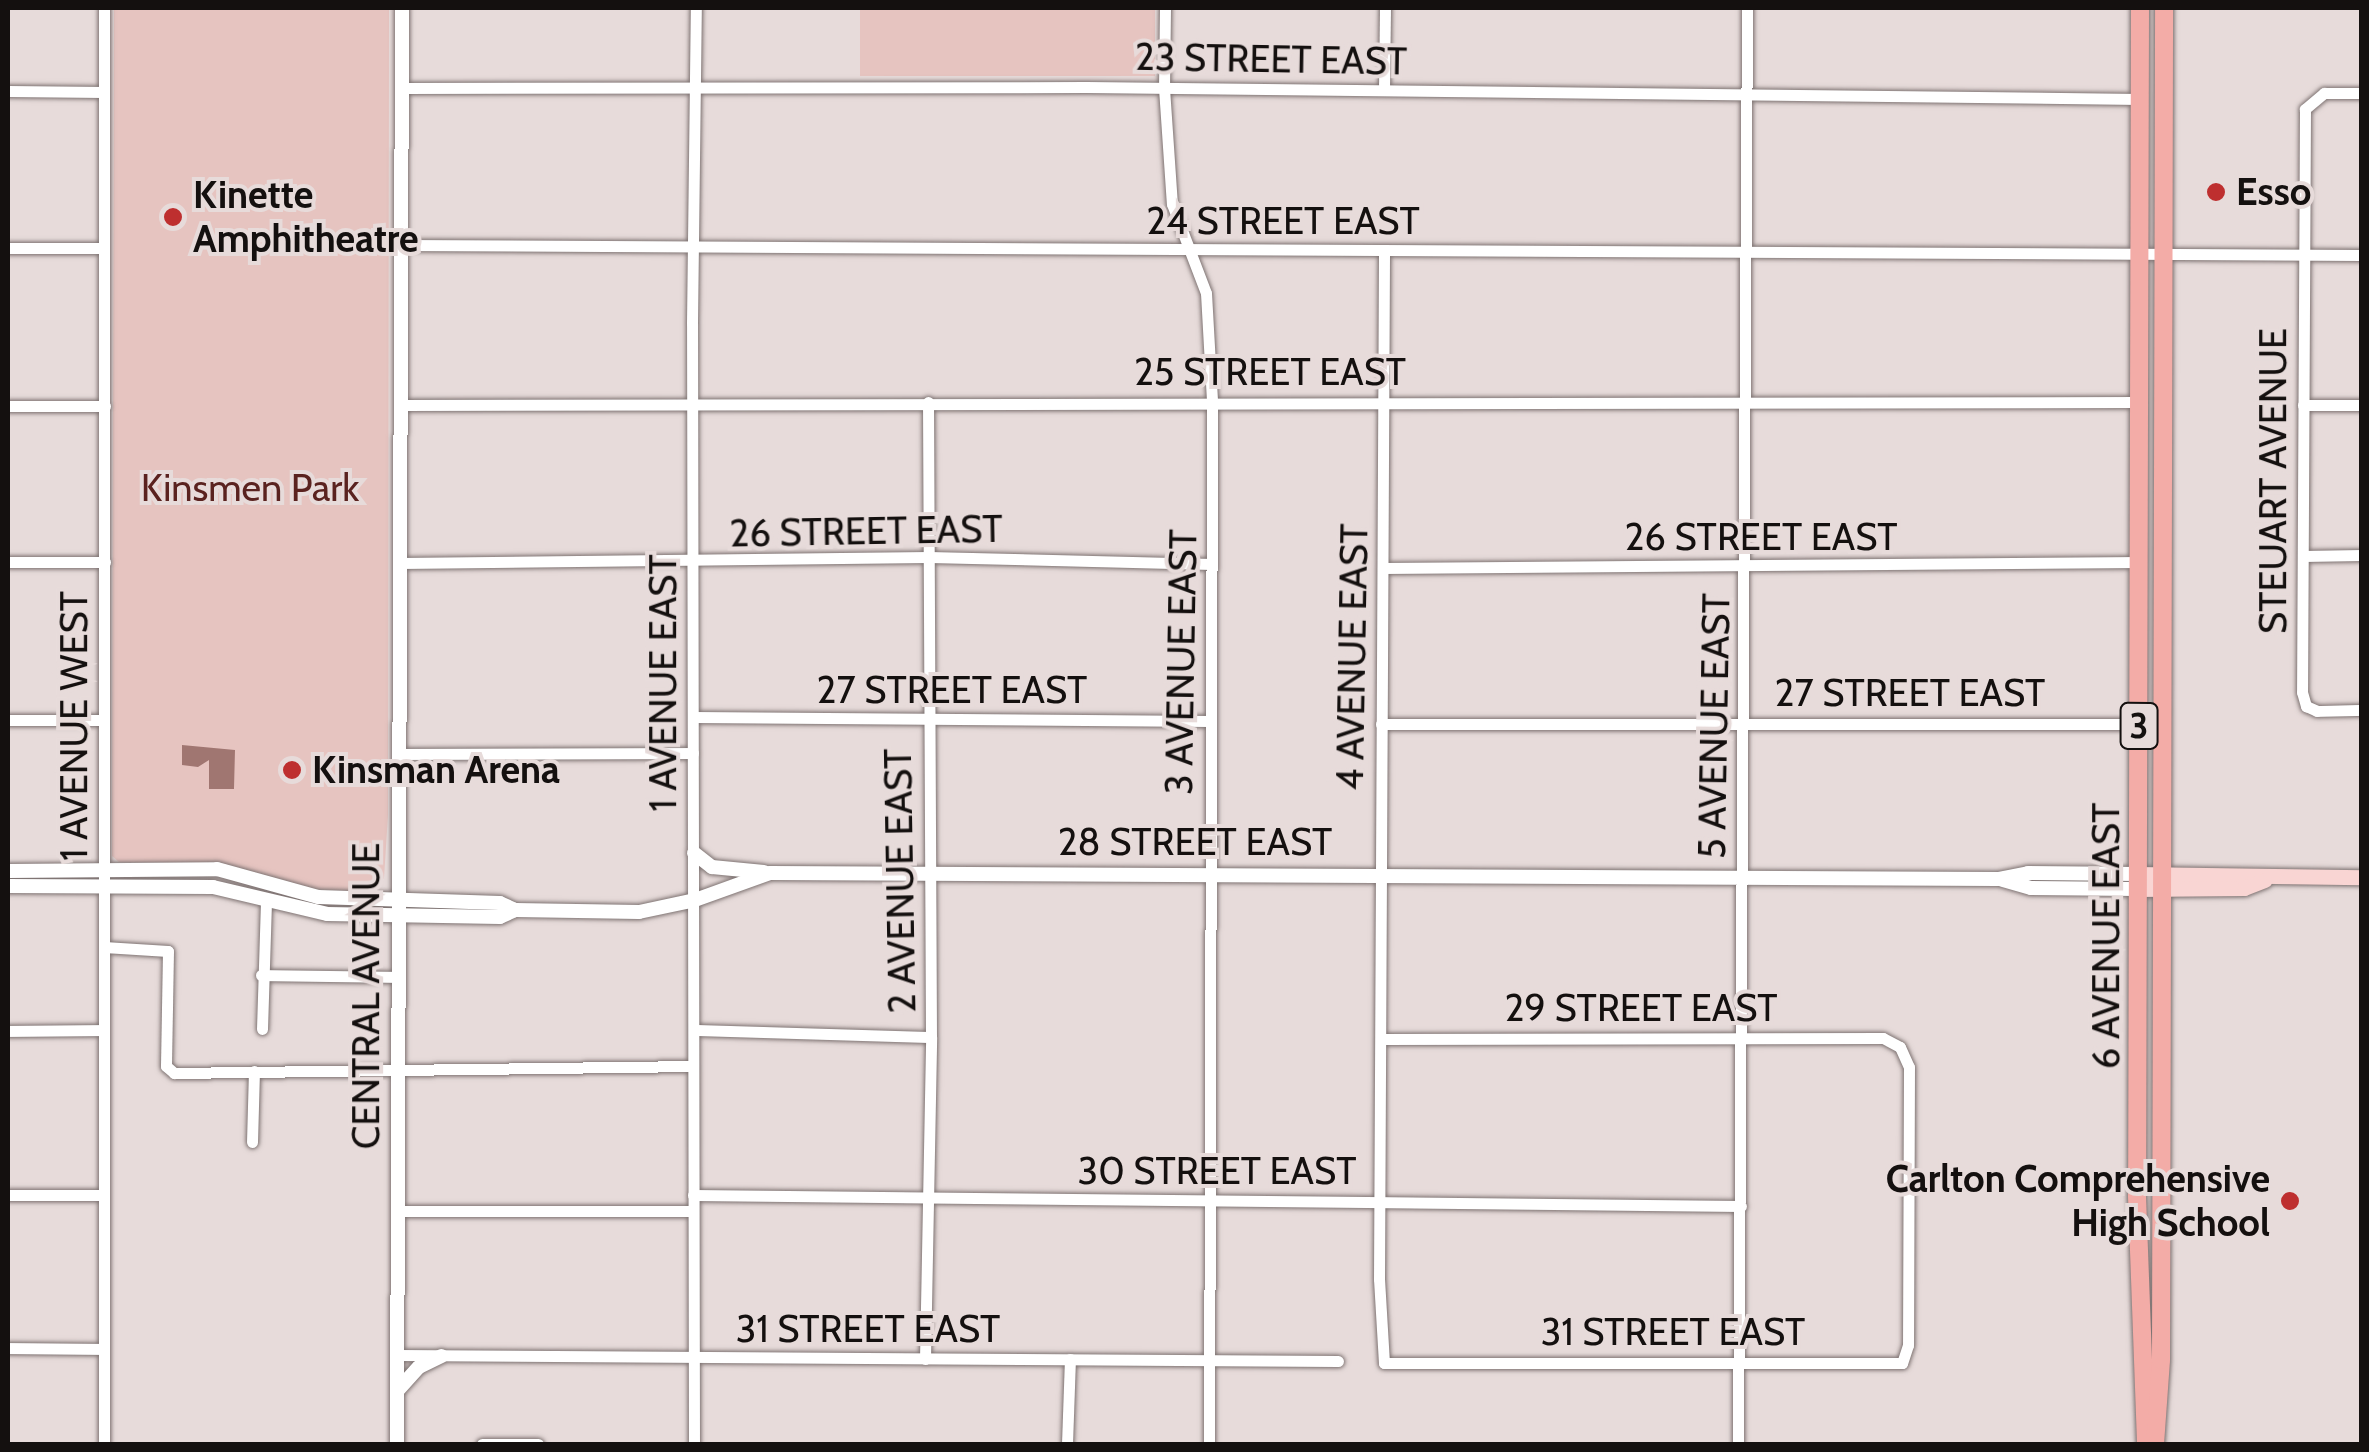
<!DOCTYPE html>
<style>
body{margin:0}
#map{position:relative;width:2369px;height:1452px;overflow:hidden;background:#e7dbda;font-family:Cabin,sans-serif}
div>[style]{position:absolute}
.green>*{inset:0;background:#e6c4c0;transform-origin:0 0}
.water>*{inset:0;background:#a07671}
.roads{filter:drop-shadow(0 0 2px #7e7372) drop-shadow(0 0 2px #7e7372)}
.minor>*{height:11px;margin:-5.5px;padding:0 5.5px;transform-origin:5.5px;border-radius:5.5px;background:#fff}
.tertiary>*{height:14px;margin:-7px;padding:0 7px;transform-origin:7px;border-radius:7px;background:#fff}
.secondary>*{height:15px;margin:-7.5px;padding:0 7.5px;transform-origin:7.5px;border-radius:7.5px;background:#f9d5d3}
.primary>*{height:18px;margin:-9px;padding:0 9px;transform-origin:9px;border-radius:9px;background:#f3aca7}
.dots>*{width:28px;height:28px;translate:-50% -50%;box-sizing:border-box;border:5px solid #e7dbda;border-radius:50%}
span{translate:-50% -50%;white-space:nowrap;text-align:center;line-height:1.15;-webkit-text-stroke:8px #e7dbda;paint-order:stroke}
.shield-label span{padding:2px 8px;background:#e7dbda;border:2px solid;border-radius:8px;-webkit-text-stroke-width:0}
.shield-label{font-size:35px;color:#14100f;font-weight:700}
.street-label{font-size:38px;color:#14100f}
.poi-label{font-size:38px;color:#14100f;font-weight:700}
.left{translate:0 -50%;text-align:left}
.right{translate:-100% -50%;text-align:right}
.park-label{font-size:38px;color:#5a221f}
.frame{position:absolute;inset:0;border:10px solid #14100f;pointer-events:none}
</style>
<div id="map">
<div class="green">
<div style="clip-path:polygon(114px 8px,389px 8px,388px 815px,384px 878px,372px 892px,309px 889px,222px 863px,119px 862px,112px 856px)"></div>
<div style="left:860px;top:8px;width:295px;height:68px"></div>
</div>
<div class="water">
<div style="clip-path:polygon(182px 745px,235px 750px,234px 789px,209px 789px,209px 760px,198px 767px,182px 765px)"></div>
</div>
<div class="roads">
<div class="minor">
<div style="left:1165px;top:8px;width:80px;rotate:90.7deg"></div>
<div style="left:1164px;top:88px;width:116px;rotate:86.1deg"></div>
<div style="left:1172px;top:204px;width:95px;rotate:69.1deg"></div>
<div style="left:1206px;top:293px;width:108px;rotate:86.8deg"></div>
<div style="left:1212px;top:401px;width:1043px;rotate:90.16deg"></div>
<div style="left:402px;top:88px;width:684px;rotate:-0.08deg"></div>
<div style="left:1086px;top:87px;width:1054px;rotate:0.65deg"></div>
<div style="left:1384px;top:90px;width:82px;rotate:-89.3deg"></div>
<div style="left:8px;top:91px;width:96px;rotate:0.6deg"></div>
<div style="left:2362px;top:93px;width:38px;rotate:180deg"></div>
<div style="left:2324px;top:93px;width:25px;rotate:140deg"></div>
<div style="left:2305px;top:109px;width:583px;rotate:90.29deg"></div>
<div style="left:2302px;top:692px;width:15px;rotate:74deg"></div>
<div style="left:2306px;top:706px;width:12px;rotate:24deg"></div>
<div style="left:2317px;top:711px;width:45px;rotate:-1.3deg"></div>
<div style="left:401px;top:245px;width:1961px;rotate:0.29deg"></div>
<div style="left:8px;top:248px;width:95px"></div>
<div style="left:401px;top:405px;width:1738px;rotate:-0.1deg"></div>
<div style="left:2303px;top:405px;width:59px"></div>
<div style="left:8px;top:406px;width:97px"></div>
<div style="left:2303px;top:556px;width:59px;rotate:-1deg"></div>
<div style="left:8px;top:562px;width:97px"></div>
<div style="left:400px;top:563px;width:529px;rotate:-0.65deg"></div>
<div style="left:929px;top:557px;width:283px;rotate:1.4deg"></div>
<div style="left:1383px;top:568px;width:757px;rotate:-0.45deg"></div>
<div style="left:693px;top:717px;width:517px;rotate:0.44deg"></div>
<div style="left:8px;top:720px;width:95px"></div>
<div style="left:1381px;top:724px;width:758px"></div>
<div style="left:399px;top:754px;width:294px;rotate:-0.2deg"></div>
<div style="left:104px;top:947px;width:64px;rotate:3.6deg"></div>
<div style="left:168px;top:951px;width:115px;rotate:91deg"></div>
<div style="left:166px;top:1066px;width:11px;rotate:41deg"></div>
<div style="left:174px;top:1073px;width:519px;rotate:-0.77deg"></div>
<div style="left:261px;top:975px;width:137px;rotate:0.8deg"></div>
<div style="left:262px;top:1029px;width:127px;rotate:-88.2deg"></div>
<div style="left:694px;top:1030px;width:237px;rotate:1.7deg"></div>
<div style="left:8px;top:1031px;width:95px;rotate:-0.6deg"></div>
<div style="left:1381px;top:1039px;width:502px;rotate:-0.11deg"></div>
<div style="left:1883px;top:1038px;width:19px;rotate:28deg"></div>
<div style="left:1900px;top:1047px;width:22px;rotate:66deg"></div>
<div style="left:1909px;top:1067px;width:278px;rotate:90.2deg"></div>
<div style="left:1908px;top:1345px;width:19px;rotate:108deg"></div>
<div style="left:1902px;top:1363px;width:518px;rotate:180deg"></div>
<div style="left:1384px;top:1363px;width:84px;rotate:-93.4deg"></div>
<div style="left:1379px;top:1279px;width:1027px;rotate:-89.72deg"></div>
<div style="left:252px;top:1142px;width:71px;rotate:-88.4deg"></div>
<div style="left:8px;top:1195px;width:95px"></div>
<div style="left:693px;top:1195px;width:1048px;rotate:0.6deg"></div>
<div style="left:398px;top:1211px;width:295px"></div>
<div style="left:8px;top:1348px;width:95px;rotate:0.6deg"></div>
<div style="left:398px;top:1355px;width:940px;rotate:0.37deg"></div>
<div style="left:925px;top:1359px;width:322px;rotate:-88.9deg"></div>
<div style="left:931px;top:1037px;width:635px;rotate:-90.27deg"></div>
<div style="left:104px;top:1444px;width:1436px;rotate:-90deg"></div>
<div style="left:482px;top:1444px;width:56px"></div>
<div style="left:694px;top:1444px;width:1121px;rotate:-90.1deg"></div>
<div style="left:692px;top:323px;width:315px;rotate:-89.3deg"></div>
<div style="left:1067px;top:1444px;width:85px;rotate:-88deg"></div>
<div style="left:1738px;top:1444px;width:1436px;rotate:-89.64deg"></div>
</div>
<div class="tertiary">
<div style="left:694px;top:853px;width:23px;rotate:38deg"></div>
<div style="left:712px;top:867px;width:52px;rotate:5.5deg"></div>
<div style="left:8px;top:871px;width:209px;rotate:-0.5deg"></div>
<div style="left:217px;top:869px;width:105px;rotate:15.5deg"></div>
<div style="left:318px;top:897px;width:182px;rotate:1.9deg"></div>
<div style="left:500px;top:903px;width:17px;rotate:25deg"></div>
<div style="left:515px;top:910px;width:124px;rotate:0.9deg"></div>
<div style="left:639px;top:912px;width:57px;rotate:-12.1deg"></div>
<div style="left:695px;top:900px;width:80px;rotate:-19.8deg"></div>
<div style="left:770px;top:873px;width:1228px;rotate:0.28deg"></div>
<div style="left:1998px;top:879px;width:31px;rotate:-11deg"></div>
<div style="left:2028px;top:873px;width:109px;rotate:0.5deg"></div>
<div style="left:2003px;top:880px;width:29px;rotate:16deg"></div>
<div style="left:2031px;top:888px;width:106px;rotate:0.5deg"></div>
<div style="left:8px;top:886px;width:205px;rotate:0.3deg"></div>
<div style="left:213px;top:887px;width:117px;rotate:13.3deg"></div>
<div style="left:327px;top:914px;width:173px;rotate:1deg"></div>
<div style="left:500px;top:917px;width:17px;rotate:-25deg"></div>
<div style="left:398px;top:1390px;width:31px;rotate:-48deg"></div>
<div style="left:419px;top:1367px;width:25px;rotate:-26deg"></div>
<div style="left:397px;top:1444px;width:1436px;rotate:-89.8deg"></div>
</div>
<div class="secondary">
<div style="left:2137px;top:874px;width:225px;rotate:0.8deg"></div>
<div style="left:2137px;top:889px;width:107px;rotate:-0.5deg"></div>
<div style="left:2244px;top:888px;width:22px;rotate:-21deg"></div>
</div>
<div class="primary">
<div style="left:2140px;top:8px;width:1188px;rotate:90.14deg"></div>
<div style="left:2137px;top:1196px;width:248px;rotate:87.9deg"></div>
<div style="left:2155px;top:1444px;width:84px;rotate:-85.9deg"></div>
<div style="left:2161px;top:1360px;width:1352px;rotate:-89.87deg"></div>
</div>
</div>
<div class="dots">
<div style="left:2216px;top:192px;background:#be2f2f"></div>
<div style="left:173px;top:217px;background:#be2f2f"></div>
<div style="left:292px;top:770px;background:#be2f2f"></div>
<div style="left:2290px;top:1201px;background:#be2f2f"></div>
</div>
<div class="shield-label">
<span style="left:2139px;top:726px">3</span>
</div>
<div class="street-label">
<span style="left:1271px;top:59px;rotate:1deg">23 STREET EAST</span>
<span style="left:1283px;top:221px">24 STREET EAST</span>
<span style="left:1270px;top:372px">25 STREET EAST</span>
<span style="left:2273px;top:481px;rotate:-90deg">STEUART AVENUE</span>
<span style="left:866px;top:531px;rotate:-1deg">26 STREET EAST</span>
<span style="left:1761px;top:537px">26 STREET EAST</span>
<span style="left:1352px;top:657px;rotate:-89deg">4 AVENUE EAST</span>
<span style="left:1181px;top:662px;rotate:-89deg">3 AVENUE EAST</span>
<span style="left:663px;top:683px;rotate:-90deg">1 AVENUE EAST</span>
<span style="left:952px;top:690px">27 STREET EAST</span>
<span style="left:1910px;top:693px">27 STREET EAST</span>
<span style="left:74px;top:726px;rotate:-90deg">1 AVENUE WEST</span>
<span style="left:1714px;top:726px;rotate:-89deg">5 AVENUE EAST</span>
<span style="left:1195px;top:842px">28 STREET EAST</span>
<span style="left:900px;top:881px;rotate:-91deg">2 AVENUE EAST</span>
<span style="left:2106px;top:936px;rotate:-90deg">6 AVENUE EAST</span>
<span style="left:366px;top:996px;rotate:-90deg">CENTRAL AVENUE</span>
<span style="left:1641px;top:1008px">29 STREET EAST</span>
<span style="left:1217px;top:1171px">30 STREET EAST</span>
<span style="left:868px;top:1329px">31 STREET EAST</span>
<span style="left:1673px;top:1332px">31 STREET EAST</span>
</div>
<div class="poi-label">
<span class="left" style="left:2236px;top:192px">Esso</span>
<span class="left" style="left:193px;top:217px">Kinette<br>Amphitheatre</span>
<span class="left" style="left:312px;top:770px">Kinsman Arena</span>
<span class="right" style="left:2270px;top:1201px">Carlton Comprehensive<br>High School</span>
</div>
<div class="park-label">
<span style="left:250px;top:488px">Kinsmen Park</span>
</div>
<div class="frame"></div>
</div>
